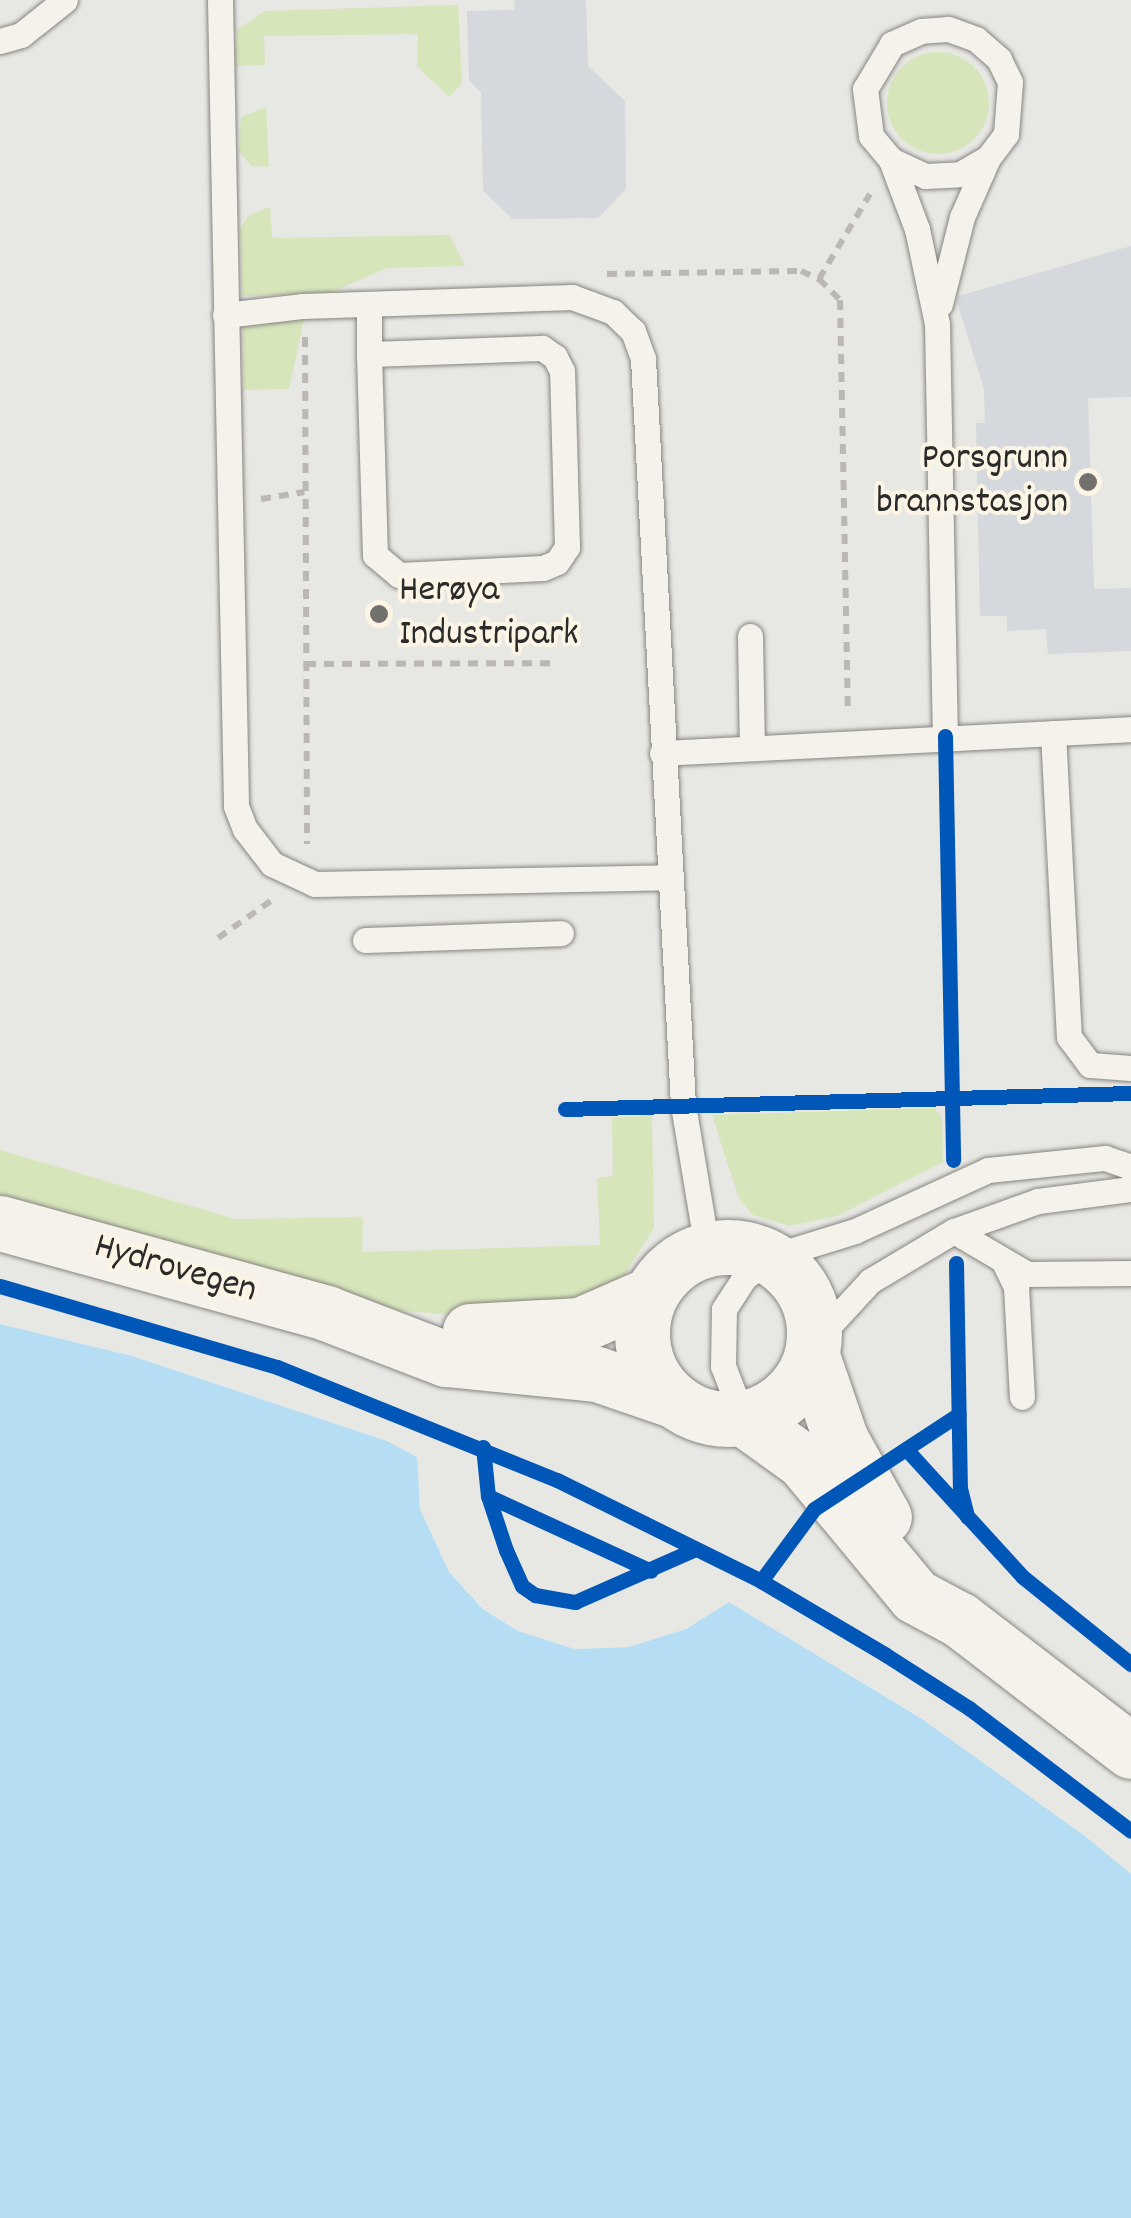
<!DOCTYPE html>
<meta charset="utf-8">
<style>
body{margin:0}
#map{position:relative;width:1131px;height:2218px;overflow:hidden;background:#f7f3ea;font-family:Dekko,sans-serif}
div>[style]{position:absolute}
.built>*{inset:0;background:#e7e7e4}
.green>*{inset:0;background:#d7e5ba}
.round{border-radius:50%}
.water>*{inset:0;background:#b5ddf4}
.building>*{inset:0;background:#d5d8dc}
.path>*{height:6px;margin-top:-3px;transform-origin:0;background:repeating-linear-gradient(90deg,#bbb8b4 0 10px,transparent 0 18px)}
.roads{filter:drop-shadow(0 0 2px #878581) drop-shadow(0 0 2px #878581)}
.lane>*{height:25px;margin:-12.5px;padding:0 12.5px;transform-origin:12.5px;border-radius:12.5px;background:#f5f2ec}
.secondary>*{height:55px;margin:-27.5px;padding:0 27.5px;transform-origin:27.5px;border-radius:27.5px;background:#f5f2ec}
.secondary>.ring{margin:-27.5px;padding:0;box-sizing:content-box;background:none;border:55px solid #f5f2ec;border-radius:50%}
.cycleway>*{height:15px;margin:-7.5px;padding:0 7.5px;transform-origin:7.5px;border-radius:7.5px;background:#0057b8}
.dots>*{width:28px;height:28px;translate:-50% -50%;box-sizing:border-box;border:5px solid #fcf5e5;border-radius:50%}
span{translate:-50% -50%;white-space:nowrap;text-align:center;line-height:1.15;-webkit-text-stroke:8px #fcf5e5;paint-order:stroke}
.poi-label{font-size:38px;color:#2b2b2b}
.right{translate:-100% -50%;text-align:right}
.left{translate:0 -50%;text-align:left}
.street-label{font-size:38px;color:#2b2b2b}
</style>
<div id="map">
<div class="built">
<div style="clip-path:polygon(0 0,1131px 0,1131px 1874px,922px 1719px,729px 1602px,686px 1629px,629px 1647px,575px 1649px,518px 1631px,484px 1609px,449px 1572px,420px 1509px,416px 1457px,387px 1441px,132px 1356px,0 1324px)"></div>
</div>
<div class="green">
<div style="clip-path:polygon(458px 5px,462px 83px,449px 97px,417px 66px,418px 34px,264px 36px,265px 65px,235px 66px,237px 30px,265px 11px)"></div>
<div class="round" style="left:887px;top:52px;width:102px;height:102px"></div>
<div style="clip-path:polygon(266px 107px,269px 167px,251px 166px,239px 151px,241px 117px)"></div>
<div style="clip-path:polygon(270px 207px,272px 238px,450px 235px,465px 266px,387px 268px,330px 293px,242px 296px,240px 229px,248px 216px)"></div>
<div style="clip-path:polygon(242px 312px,304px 319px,289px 389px,244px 390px)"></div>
<div style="clip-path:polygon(934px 1108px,942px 1117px,943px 1162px,837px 1216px,789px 1226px,753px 1215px,739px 1199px,712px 1115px)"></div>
<div style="clip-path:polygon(652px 1115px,654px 1228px,620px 1282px,598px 1299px,481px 1318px,398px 1310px,0 1201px,0 1150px,235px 1219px,363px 1217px,362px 1252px,600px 1245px,597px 1178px,613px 1176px,612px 1118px)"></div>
</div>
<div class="water">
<div style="clip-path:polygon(0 1324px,132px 1356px,387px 1441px,417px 1457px,420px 1509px,449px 1572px,483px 1609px,518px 1631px,575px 1649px,629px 1647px,686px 1629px,729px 1602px,922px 1719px,1086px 1837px,1131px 1874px,1131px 2218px,0 2218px)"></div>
</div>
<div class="building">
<div style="clip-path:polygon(514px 0,586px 0,588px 66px,625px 101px,626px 189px,598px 218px,513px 219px,483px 191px,481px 93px,469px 80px,467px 11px,515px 10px)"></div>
<div style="clip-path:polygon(1131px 246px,1131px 397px,1088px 398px,1094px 589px,1131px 588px,1131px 651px,1048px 654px,1046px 629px,1007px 631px,1007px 616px,980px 616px,976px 423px,985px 423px,984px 389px,957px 302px,959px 296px)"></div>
</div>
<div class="path">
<div style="left:607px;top:274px;width:194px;rotate:-0.9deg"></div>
<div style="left:801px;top:271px;width:20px;rotate:24deg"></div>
<div style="left:819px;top:279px;width:30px;rotate:45deg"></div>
<div style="left:840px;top:300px;width:413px;rotate:88.9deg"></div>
<div style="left:819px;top:279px;width:99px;rotate:-59deg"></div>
<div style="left:305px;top:337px;width:507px;rotate:89.77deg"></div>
<div style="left:261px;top:499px;width:44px;rotate:-9.2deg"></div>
<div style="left:306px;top:664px;width:248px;rotate:-0.2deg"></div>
<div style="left:218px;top:938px;width:66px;rotate:-35.1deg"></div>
</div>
<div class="roads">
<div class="lane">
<div style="left:220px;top:0;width:806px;rotate:88.86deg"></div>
<div style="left:236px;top:806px;width:25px;rotate:69deg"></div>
<div style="left:245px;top:829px;width:44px;rotate:52.4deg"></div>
<div style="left:272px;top:864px;width:47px;rotate:24.9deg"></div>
<div style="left:315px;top:884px;width:354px;rotate:-1.1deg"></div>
<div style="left:0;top:41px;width:22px;rotate:-16deg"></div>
<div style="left:21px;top:35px;width:56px;rotate:-38.5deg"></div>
<div style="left:891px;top:160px;width:38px;rotate:25deg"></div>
<div style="left:926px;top:176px;width:34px;rotate:-3deg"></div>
<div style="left:960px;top:174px;width:32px;rotate:-30deg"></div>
<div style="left:988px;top:158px;width:30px;rotate:-53deg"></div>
<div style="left:1006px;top:134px;width:52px;rotate:-85.6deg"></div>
<div style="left:1010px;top:82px;width:25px;rotate:-116deg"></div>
<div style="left:999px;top:59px;width:30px;rotate:-139deg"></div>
<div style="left:976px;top:39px;width:30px;rotate:-160deg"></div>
<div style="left:948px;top:29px;width:27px;rotate:176deg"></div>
<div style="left:921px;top:31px;width:32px;rotate:156deg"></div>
<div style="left:892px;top:44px;width:52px;rotate:121deg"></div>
<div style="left:865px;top:89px;width:47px;rotate:82.7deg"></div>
<div style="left:871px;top:136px;width:31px;rotate:50deg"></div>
<div style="left:891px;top:160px;width:74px;rotate:69.4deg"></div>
<div style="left:917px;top:229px;width:97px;rotate:78.1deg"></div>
<div style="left:937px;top:324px;width:412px;rotate:88.9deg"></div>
<div style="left:369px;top:304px;width:50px;rotate:90deg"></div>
<div style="left:369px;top:354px;width:201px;rotate:88.3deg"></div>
<div style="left:375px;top:555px;width:31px;rotate:40deg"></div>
<div style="left:399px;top:575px;width:144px;rotate:-2.8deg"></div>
<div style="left:543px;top:568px;width:15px;rotate:-23deg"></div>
<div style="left:557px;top:562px;width:18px;rotate:-56deg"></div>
<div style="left:567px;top:547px;width:176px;rotate:-91.6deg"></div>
<div style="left:562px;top:371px;width:16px;rotate:-117deg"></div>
<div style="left:555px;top:357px;width:16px;rotate:-145deg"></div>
<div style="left:542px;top:348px;width:173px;rotate:178deg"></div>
<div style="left:940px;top:304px;width:90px;rotate:-75.8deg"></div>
<div style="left:962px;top:217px;width:64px;rotate:-66.2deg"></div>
<div style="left:225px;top:315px;width:79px;rotate:-6.6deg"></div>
<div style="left:303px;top:306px;width:269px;rotate:-1.9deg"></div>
<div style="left:572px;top:297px;width:44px;rotate:20.1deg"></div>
<div style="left:613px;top:312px;width:28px;rotate:44deg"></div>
<div style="left:633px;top:331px;width:30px;rotate:70deg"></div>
<div style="left:643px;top:359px;width:747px;rotate:86.93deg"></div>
<div style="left:683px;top:1105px;width:146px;rotate:80.5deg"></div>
<div style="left:750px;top:636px;width:110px;rotate:89deg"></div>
<div style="left:1053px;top:733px;width:304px;rotate:87deg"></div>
<div style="left:1069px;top:1037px;width:35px;rotate:53deg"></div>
<div style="left:1090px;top:1065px;width:41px;rotate:4.2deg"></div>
<div style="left:662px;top:753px;width:470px;rotate:-2.9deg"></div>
<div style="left:365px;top:940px;width:196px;rotate:-2deg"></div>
<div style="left:954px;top:1231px;width:85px;rotate:30.5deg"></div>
<div style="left:1027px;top:1274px;width:104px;rotate:-0.6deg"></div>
<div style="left:1004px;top:1262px;width:28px;rotate:64deg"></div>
<div style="left:1016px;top:1287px;width:110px;rotate:86.9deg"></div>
<div style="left:814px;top:1342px;width:83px;rotate:-47.4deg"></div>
<div style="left:870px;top:1281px;width:98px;rotate:-30.8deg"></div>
<div style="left:954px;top:1231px;width:89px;rotate:-19.7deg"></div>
<div style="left:1038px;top:1201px;width:94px;rotate:-7.4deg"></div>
<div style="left:743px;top:1418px;width:56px;rotate:-111deg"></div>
<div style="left:723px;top:1366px;width:57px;rotate:-89deg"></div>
<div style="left:724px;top:1309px;width:37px;rotate:-57deg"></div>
<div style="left:744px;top:1278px;width:34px;rotate:-38deg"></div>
<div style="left:771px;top:1257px;width:88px;rotate:-17.2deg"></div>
<div style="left:855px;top:1231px;width:146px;rotate:-24.6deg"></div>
<div style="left:988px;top:1170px;width:118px;rotate:-5.9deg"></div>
<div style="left:1105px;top:1158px;width:28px;rotate:19deg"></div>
</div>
<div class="secondary">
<div style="left:0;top:1223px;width:338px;rotate:15.4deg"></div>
<div style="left:326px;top:1313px;width:129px;rotate:21deg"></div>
<div style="left:446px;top:1359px;width:152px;rotate:5.7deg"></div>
<div style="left:597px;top:1374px;width:80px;rotate:18.9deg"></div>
<div class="ring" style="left:642px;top:1247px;width:117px;height:117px"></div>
<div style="left:470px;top:1331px;width:110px;rotate:-3.1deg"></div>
<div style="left:580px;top:1325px;width:75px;rotate:-23.5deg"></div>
<div style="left:812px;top:1356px;width:89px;rotate:71deg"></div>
<div style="left:841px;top:1440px;width:88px;rotate:60.8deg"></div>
<div style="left:743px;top:1418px;width:74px;rotate:35.6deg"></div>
<div style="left:803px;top:1461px;width:175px;rotate:50.3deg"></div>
<div style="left:915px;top:1596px;width:51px;rotate:28.1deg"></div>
<div style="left:960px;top:1620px;width:215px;rotate:37.5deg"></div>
</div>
</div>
<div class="cycleway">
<div style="left:945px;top:736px;width:424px;rotate:88.9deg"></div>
<div style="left:565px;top:1109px;width:566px;rotate:-1.62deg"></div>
<div style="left:956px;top:1263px;width:225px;rotate:89deg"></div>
<div style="left:960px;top:1488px;width:30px;rotate:76deg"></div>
<div style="left:0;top:1286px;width:289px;rotate:16.3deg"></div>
<div style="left:277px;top:1367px;width:302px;rotate:22deg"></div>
<div style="left:557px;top:1480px;width:228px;rotate:26.3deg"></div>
<div style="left:761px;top:1581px;width:145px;rotate:30.6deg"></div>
<div style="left:886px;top:1655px;width:98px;rotate:32.6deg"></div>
<div style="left:969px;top:1708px;width:203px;rotate:37.2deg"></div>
<div style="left:483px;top:1447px;width:49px;rotate:84.2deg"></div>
<div style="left:488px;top:1496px;width:57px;rotate:71.6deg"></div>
<div style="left:506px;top:1550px;width:39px;rotate:66deg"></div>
<div style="left:522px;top:1586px;width:16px;rotate:35deg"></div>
<div style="left:535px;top:1595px;width:41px;rotate:9.9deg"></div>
<div style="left:575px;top:1602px;width:132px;rotate:-23.7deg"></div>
<div style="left:906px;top:1449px;width:173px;rotate:47.6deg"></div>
<div style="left:1023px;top:1577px;width:139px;rotate:38.9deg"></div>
<div style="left:488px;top:1496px;width:179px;rotate:24.7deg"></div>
<div style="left:761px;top:1581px;width:89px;rotate:-53.6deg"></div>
<div style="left:814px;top:1509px;width:173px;rotate:-33.2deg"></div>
</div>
<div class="dots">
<div style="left:1088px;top:482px;background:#72716e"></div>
<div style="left:379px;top:614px;background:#72716e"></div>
</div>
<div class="poi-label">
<span class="right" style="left:1068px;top:482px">Porsgrunn<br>brannstasjon</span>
<span class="left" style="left:399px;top:614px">Herøya<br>Industripark</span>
</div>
<div class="street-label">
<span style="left:175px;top:1270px;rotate:16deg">Hydrovegen</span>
</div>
</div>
